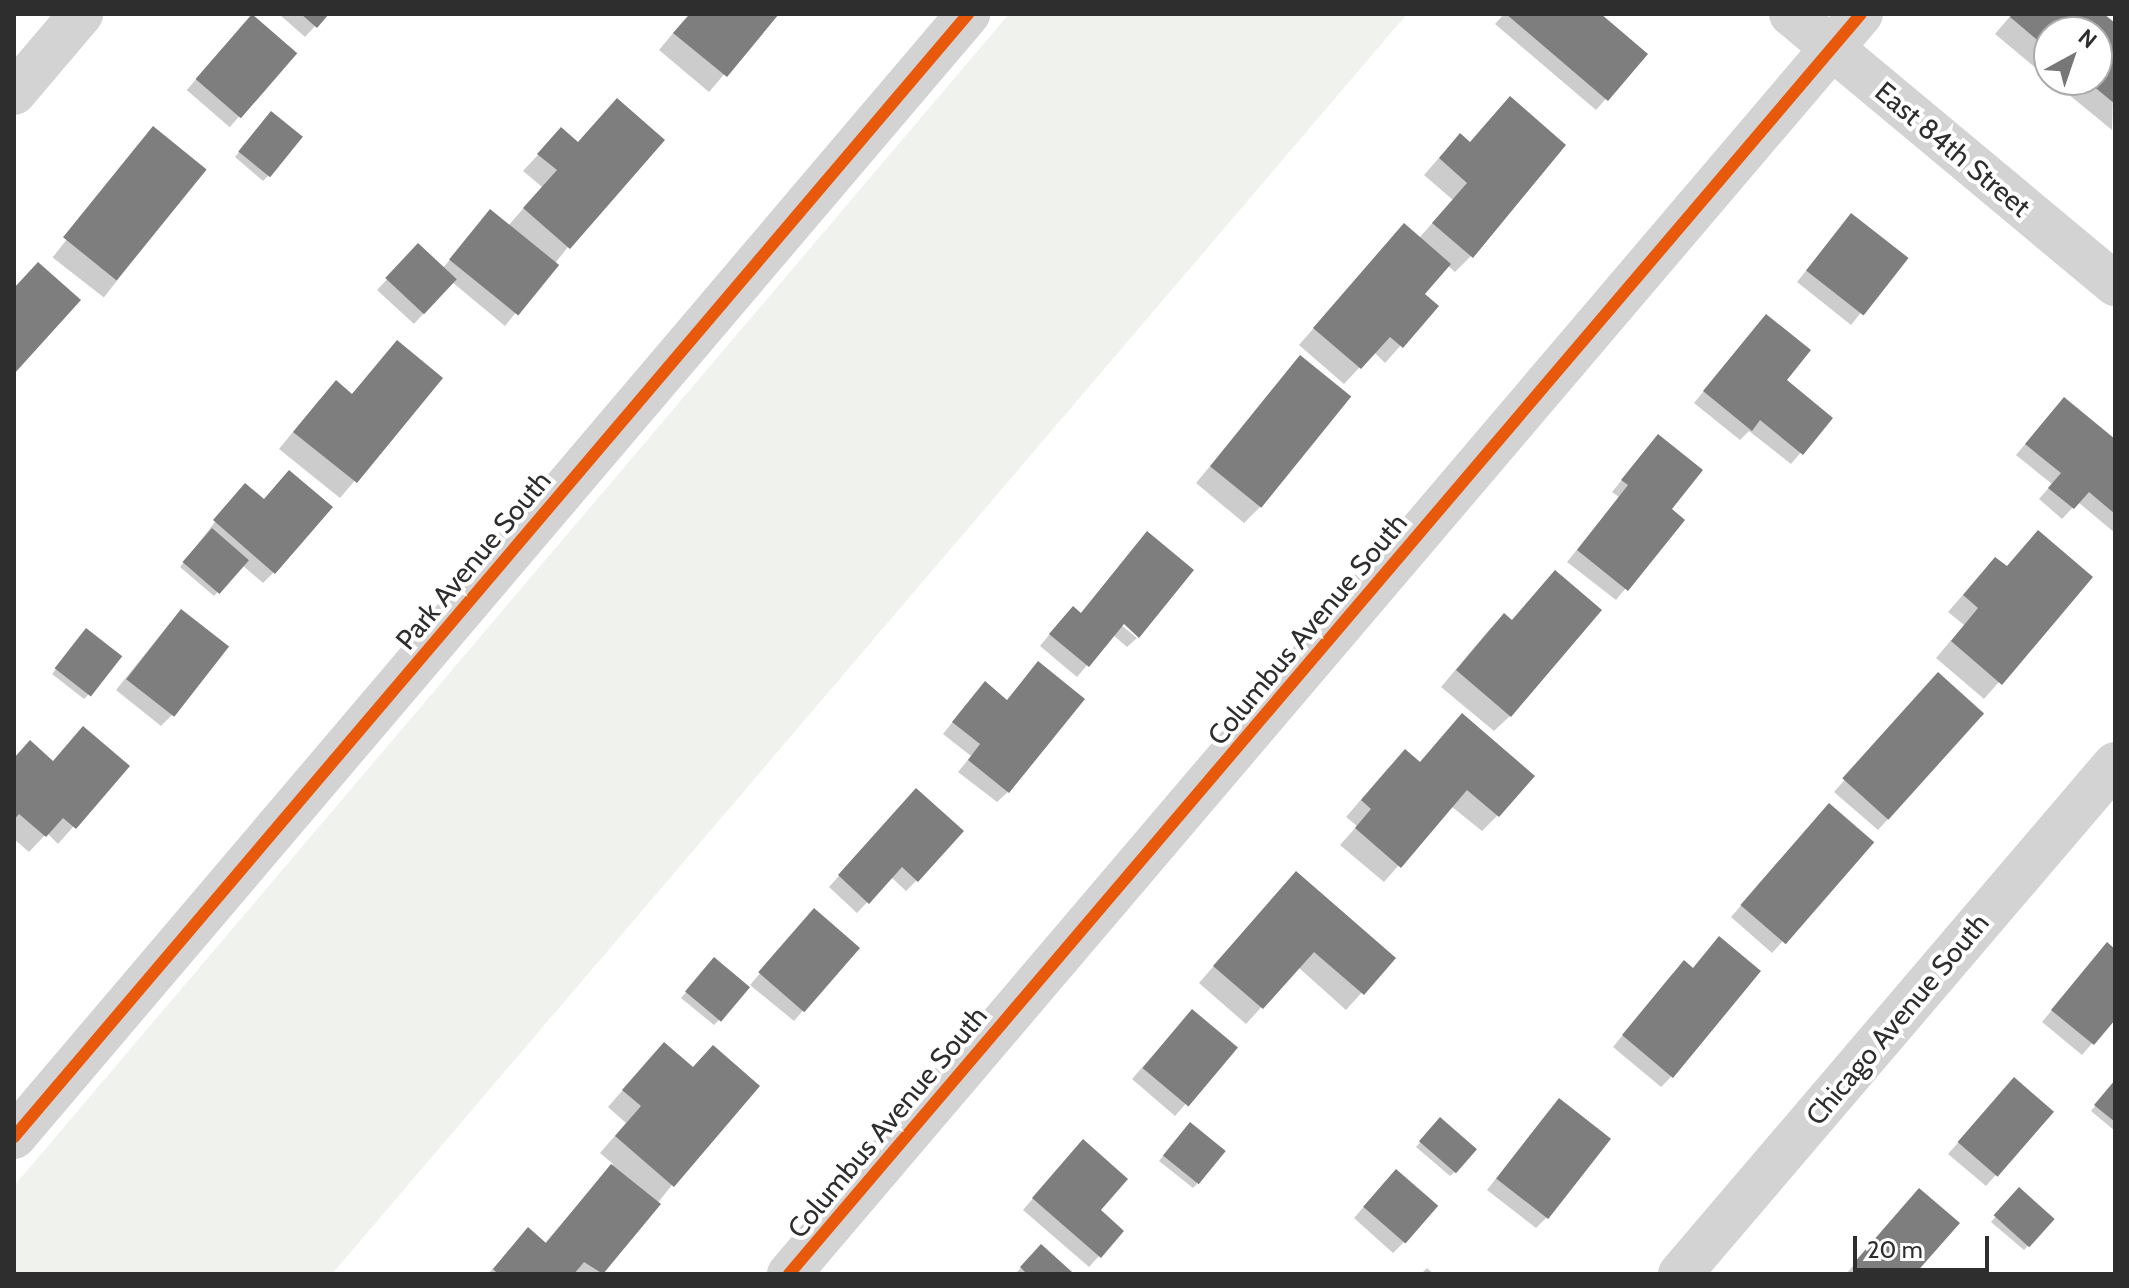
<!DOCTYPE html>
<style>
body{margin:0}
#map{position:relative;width:2129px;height:1288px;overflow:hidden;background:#fff;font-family:Cabin,sans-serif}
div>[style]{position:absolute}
.green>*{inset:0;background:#f0f3ed}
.shadow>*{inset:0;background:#0003;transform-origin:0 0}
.building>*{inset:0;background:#7e7e7e;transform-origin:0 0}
.street>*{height:44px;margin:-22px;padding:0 22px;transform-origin:22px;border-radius:22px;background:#d3d3d3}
.cycleway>*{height:12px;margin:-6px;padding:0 6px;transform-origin:6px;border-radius:6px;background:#e8590c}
span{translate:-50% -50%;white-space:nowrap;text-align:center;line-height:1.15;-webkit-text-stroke:8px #fff;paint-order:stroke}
.street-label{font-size:28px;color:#2e2e2e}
.frame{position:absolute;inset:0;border:16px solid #2e2e2e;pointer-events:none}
.north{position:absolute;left:2033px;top:16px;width:80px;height:80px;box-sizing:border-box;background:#fff;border:2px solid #ababab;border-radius:50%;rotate:40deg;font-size:22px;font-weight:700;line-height:32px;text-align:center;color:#2e2e2e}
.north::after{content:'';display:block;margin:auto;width:28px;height:36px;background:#777;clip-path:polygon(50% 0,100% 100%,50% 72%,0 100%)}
.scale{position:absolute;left:1853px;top:1236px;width:136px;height:36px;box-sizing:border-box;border:4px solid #2e2e2e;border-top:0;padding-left:10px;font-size:24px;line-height:28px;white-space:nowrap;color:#2e2e2e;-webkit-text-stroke:6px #fff;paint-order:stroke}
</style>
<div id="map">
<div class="green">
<div style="clip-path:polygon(1009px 14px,1407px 14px,332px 1274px,14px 1274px,14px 1186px)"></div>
</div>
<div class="shadow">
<div style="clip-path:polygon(279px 14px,326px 14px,305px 37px)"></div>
<div style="clip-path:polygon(689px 14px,776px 14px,709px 92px,659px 50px)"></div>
<div style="clip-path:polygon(1504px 14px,1598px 14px,1645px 54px,1596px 110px,1495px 24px)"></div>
<div style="clip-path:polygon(2012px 14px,2101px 14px,2115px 25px,2112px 130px,2051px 80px,2097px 80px,2097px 32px,2049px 32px,2049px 79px,1995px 34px)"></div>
<div style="left:251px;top:16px;width:57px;height:98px;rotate:41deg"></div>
<div style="clip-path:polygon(266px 118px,268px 176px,263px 181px,235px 157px)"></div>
<div style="left:153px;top:129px;width:65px;height:163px;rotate:38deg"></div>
<div style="clip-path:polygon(561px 130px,568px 247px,505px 326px,452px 282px,414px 324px,377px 290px,408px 257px,443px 268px,480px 223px,508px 226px,542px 187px,523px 171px)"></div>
<div style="clip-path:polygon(1469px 143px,1471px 256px,1455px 272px,1447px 265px,1422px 294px,1436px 306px,1385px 363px,1374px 352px,1344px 384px,1299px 345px,1389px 242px,1419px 238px,1453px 200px,1424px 175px,1444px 152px)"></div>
<div style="clip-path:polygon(1841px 227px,1905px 258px,1851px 325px,1797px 282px)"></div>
<div style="clip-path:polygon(1756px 327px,1785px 381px,1830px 418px,1791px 464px,1749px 431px,1740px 440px,1694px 403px)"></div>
<div style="clip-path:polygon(397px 343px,441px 379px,340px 498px,279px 449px,320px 399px,351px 395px)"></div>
<div style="clip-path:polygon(1300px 358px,1260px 507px,1244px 523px,1196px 483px)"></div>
<div style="clip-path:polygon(2054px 410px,2115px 442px,2115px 533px,2078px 502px,2062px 519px,2039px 499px,2052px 484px,2016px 455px)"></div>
<div style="clip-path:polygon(1658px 436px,1669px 509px,1682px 520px,1616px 600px,1567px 562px,1619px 497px,1612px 492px)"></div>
<div style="clip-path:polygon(235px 496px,274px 572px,263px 583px,242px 565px,214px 596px,180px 567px)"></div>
<div style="clip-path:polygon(1137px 544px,1115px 620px,1137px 638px,1127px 647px,1113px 635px,1077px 677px,1040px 646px,1062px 619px,1080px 614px)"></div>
<div style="clip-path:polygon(2006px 568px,2090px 578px,1984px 699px,1936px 658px,1964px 625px,1948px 612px,1980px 575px)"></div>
<div style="clip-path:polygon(1555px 572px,1510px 716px,1494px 731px,1441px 687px,1488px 631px,1504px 615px,1511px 621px)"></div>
<div style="clip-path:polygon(170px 623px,172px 715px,161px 726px,116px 690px)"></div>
<div style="clip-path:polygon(82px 636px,89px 694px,84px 699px,52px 674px)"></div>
<div style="clip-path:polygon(1927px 686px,1888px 819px,1878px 830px,1834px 792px)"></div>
<div style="clip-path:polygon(974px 695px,1008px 792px,997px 802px,958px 772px,971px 756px,943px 734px)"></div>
<div style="clip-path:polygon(1446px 732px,1498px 815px,1482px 831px,1451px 806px,1384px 882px,1340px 845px,1357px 826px,1346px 817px,1389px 767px,1419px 764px)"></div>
<div style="clip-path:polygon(14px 758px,52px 762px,127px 766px,58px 844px,47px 833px,29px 852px,14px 839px)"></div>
<div style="clip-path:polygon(906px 801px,917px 880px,906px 891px,891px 877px,857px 913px,829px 887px)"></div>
<div style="clip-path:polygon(1819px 816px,1782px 942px,1772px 953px,1731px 917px)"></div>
<div style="clip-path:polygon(1280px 890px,1393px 958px,1346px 1010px,1298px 967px,1246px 1024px,1199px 983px)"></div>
<div style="clip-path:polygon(804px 922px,857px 948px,794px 1021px,750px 985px)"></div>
<div style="clip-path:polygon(2115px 951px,2115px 1017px,2082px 1055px,2042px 1022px,2097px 956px)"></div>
<div style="clip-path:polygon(710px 964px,719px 1020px,714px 1025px,681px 998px)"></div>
<div style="clip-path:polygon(1692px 969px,1672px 1076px,1661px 1087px,1613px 1047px,1673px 973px)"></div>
<div style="clip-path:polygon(1182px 1022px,1235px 1048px,1175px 1116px,1132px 1079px)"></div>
<div style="clip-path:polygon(648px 1061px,672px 1185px,601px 1274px,488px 1274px,528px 1230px,544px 1244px,613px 1164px,600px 1153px,626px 1123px,608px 1107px)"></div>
<div style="clip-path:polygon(2115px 1082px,2115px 1131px,2091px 1111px)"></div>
<div style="clip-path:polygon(2004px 1091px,2052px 1112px,1986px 1186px,1948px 1154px)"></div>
<div style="clip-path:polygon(1548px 1112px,1547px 1217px,1536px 1228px,1487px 1190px)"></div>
<div style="clip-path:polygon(1436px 1124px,1455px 1172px,1450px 1176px,1416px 1147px)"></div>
<div style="clip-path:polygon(1186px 1129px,1197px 1184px,1193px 1188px,1159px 1161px)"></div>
<div style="clip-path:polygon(1072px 1153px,1098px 1211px,1099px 1256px,1089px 1267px,1023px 1210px)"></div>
<div style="clip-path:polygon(1385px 1182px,1404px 1242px,1393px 1253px,1354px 1218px)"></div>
<div style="clip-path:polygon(2014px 1195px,2052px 1219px,2024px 1250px,1991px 1222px)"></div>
<div style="clip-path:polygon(1908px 1201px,1912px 1274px,1846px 1274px)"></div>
<div style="clip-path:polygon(1041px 1246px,1067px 1274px,1016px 1273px)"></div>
<div style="clip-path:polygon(1427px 1268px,1434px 1274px,1421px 1274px)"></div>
</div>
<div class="building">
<div style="left:252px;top:14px;width:60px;height:86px;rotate:41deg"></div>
<div style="clip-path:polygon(301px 14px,329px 14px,317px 28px)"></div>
<div style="clip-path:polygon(690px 14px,779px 14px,727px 77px,673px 33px)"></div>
<div style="clip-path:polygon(1506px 14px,1601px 14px,1648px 54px,1608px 101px)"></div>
<div style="clip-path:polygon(2012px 14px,2104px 14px,2115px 23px,2115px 104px,2086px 80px,2097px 80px,2097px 32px,2049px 32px,2049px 50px,2010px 17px)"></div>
<div style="clip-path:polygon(1510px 96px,1566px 145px,1473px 258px,1432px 223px,1467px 183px,1439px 158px,1460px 133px,1470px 142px)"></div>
<div style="clip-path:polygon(617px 98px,665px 140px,570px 249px,523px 208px,557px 170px,537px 154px,561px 127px,578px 142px)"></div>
<div style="left:271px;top:111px;width:41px;height:52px;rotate:39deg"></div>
<div style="left:153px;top:126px;width:69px;height:143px;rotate:39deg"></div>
<div style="left:490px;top:209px;width:89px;height:65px;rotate:39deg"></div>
<div style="left:1851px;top:213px;width:73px;height:73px;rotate:38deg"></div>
<div style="clip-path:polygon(1404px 223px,1451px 264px,1425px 294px,1439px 306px,1403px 348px,1390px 337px,1361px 369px,1313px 328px)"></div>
<div style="left:418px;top:243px;width:53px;height:48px;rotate:43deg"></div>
<div style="clip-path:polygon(38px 262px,81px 300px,14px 374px,14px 288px)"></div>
<div style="clip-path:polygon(1766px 314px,1811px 350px,1787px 380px,1833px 418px,1803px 455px,1760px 420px,1752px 431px,1703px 391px)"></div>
<div style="clip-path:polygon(397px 340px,443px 378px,357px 483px,293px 432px,336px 380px,352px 394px)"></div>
<div style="left:1300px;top:355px;width:66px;height:143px;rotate:39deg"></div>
<div style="clip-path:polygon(2064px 397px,2115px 439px,2115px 514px,2089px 492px,2074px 509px,2048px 488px,2061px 473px,2025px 444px)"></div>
<div style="clip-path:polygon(1658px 434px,1703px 470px,1672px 509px,1685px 520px,1628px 591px,1577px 550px,1628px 485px,1621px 480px)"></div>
<div style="clip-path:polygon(289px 470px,333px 507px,275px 574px,213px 520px,245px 483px,264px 499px)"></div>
<div style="left:212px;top:528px;width:49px;height:45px;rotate:41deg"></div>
<div style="clip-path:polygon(2038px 530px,2093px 577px,2002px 685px,1951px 641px,1978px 608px,1963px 595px,1995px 557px,2007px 566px)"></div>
<div style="clip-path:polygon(1147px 531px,1194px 570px,1139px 638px,1124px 624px,1089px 667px,1049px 634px,1073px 606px,1081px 613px)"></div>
<div style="clip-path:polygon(1555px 570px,1602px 610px,1511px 717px,1456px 670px,1504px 613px,1512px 620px)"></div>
<div style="left:181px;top:609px;width:61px;height:89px;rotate:38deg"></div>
<div style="left:86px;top:628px;width:46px;height:51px;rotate:38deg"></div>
<div style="clip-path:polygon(1038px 661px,1085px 699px,1009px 793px,968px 760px,980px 744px,952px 722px,985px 681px,1007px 700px)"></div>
<div style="left:1938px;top:672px;width:62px;height:143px;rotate:42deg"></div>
<div style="clip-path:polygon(1462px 713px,1535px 776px,1499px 817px,1467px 790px,1401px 868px,1355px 828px,1371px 809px,1361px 800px,1405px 749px,1420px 762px)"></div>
<div style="clip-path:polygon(83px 726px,130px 766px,76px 829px,63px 818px,46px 837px,19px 814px,14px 820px,14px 758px,30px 740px,53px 761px)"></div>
<div style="clip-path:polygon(916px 788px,964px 831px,918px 882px,902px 867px,869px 904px,838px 875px)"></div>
<div style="left:1829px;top:803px;width:60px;height:135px;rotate:41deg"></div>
<div style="clip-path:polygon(1296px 871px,1396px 958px,1364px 995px,1314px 952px,1263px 1009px,1213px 966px)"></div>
<div style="left:814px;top:908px;width:61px;height:85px;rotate:41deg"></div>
<div style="clip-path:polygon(1719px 936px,1761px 971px,1673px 1078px,1622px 1035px,1684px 960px,1693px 968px)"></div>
<div style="clip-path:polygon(2107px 942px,2115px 949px,2115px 1020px,2094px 1045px,2051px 1010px)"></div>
<div style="left:714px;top:957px;width:47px;height:45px;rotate:40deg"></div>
<div style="left:1192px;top:1009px;width:60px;height:77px;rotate:40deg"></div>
<div style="clip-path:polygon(664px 1042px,693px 1067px,713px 1045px,760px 1086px,674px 1187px,615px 1136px,641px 1106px,622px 1090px)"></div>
<div style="left:2014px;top:1077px;width:53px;height:86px;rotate:41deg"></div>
<div style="clip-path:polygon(2115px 1080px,2115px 1122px,2094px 1105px)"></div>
<div style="left:1559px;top:1098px;width:66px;height:102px;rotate:38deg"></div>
<div style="left:1440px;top:1117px;width:49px;height:32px;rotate:41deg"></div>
<div style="left:1190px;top:1122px;width:46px;height:43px;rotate:39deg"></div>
<div style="clip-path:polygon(1083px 1139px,1128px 1179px,1101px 1210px,1124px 1231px,1101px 1258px,1032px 1198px)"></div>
<div style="clip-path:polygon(611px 1164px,661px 1204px,603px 1274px,584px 1262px,574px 1274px,498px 1274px,493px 1269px,528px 1227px,546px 1243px)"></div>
<div style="left:1396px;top:1169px;width:56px;height:50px;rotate:41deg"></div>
<div style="left:2019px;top:1187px;width:48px;height:38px;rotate:42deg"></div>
<div style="clip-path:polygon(1919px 1188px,1960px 1223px,1915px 1274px,1865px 1274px,1853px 1264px)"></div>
<div style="clip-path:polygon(1041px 1244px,1072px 1272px,1070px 1274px,1027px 1274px,1020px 1267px)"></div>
</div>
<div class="street">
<div style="left:1791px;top:14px;width:422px;rotate:39.8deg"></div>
<div style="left:14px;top:93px;width:104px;rotate:-49.7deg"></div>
<div style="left:14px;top:1137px;width:1474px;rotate:-49.65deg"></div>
<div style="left:789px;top:1274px;width:1654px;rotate:-49.61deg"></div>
<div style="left:1680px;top:1274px;width:670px;rotate:-49.54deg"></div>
</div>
<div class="cycleway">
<div style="left:14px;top:1137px;width:1474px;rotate:-49.65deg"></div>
<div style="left:789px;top:1274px;width:1654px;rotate:-49.61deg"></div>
</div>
<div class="street-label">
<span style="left:1953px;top:149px;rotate:40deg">East 84th Street</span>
<span style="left:473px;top:560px;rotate:-50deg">Park Avenue South</span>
<span style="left:1307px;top:629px;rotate:-50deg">Columbus Avenue South</span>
<span style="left:1897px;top:1019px;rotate:-50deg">Chicago Avenue South</span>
<span style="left:887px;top:1122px;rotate:-50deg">Columbus Avenue South</span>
</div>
<div class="frame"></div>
<div class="north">N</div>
<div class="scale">20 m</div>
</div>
